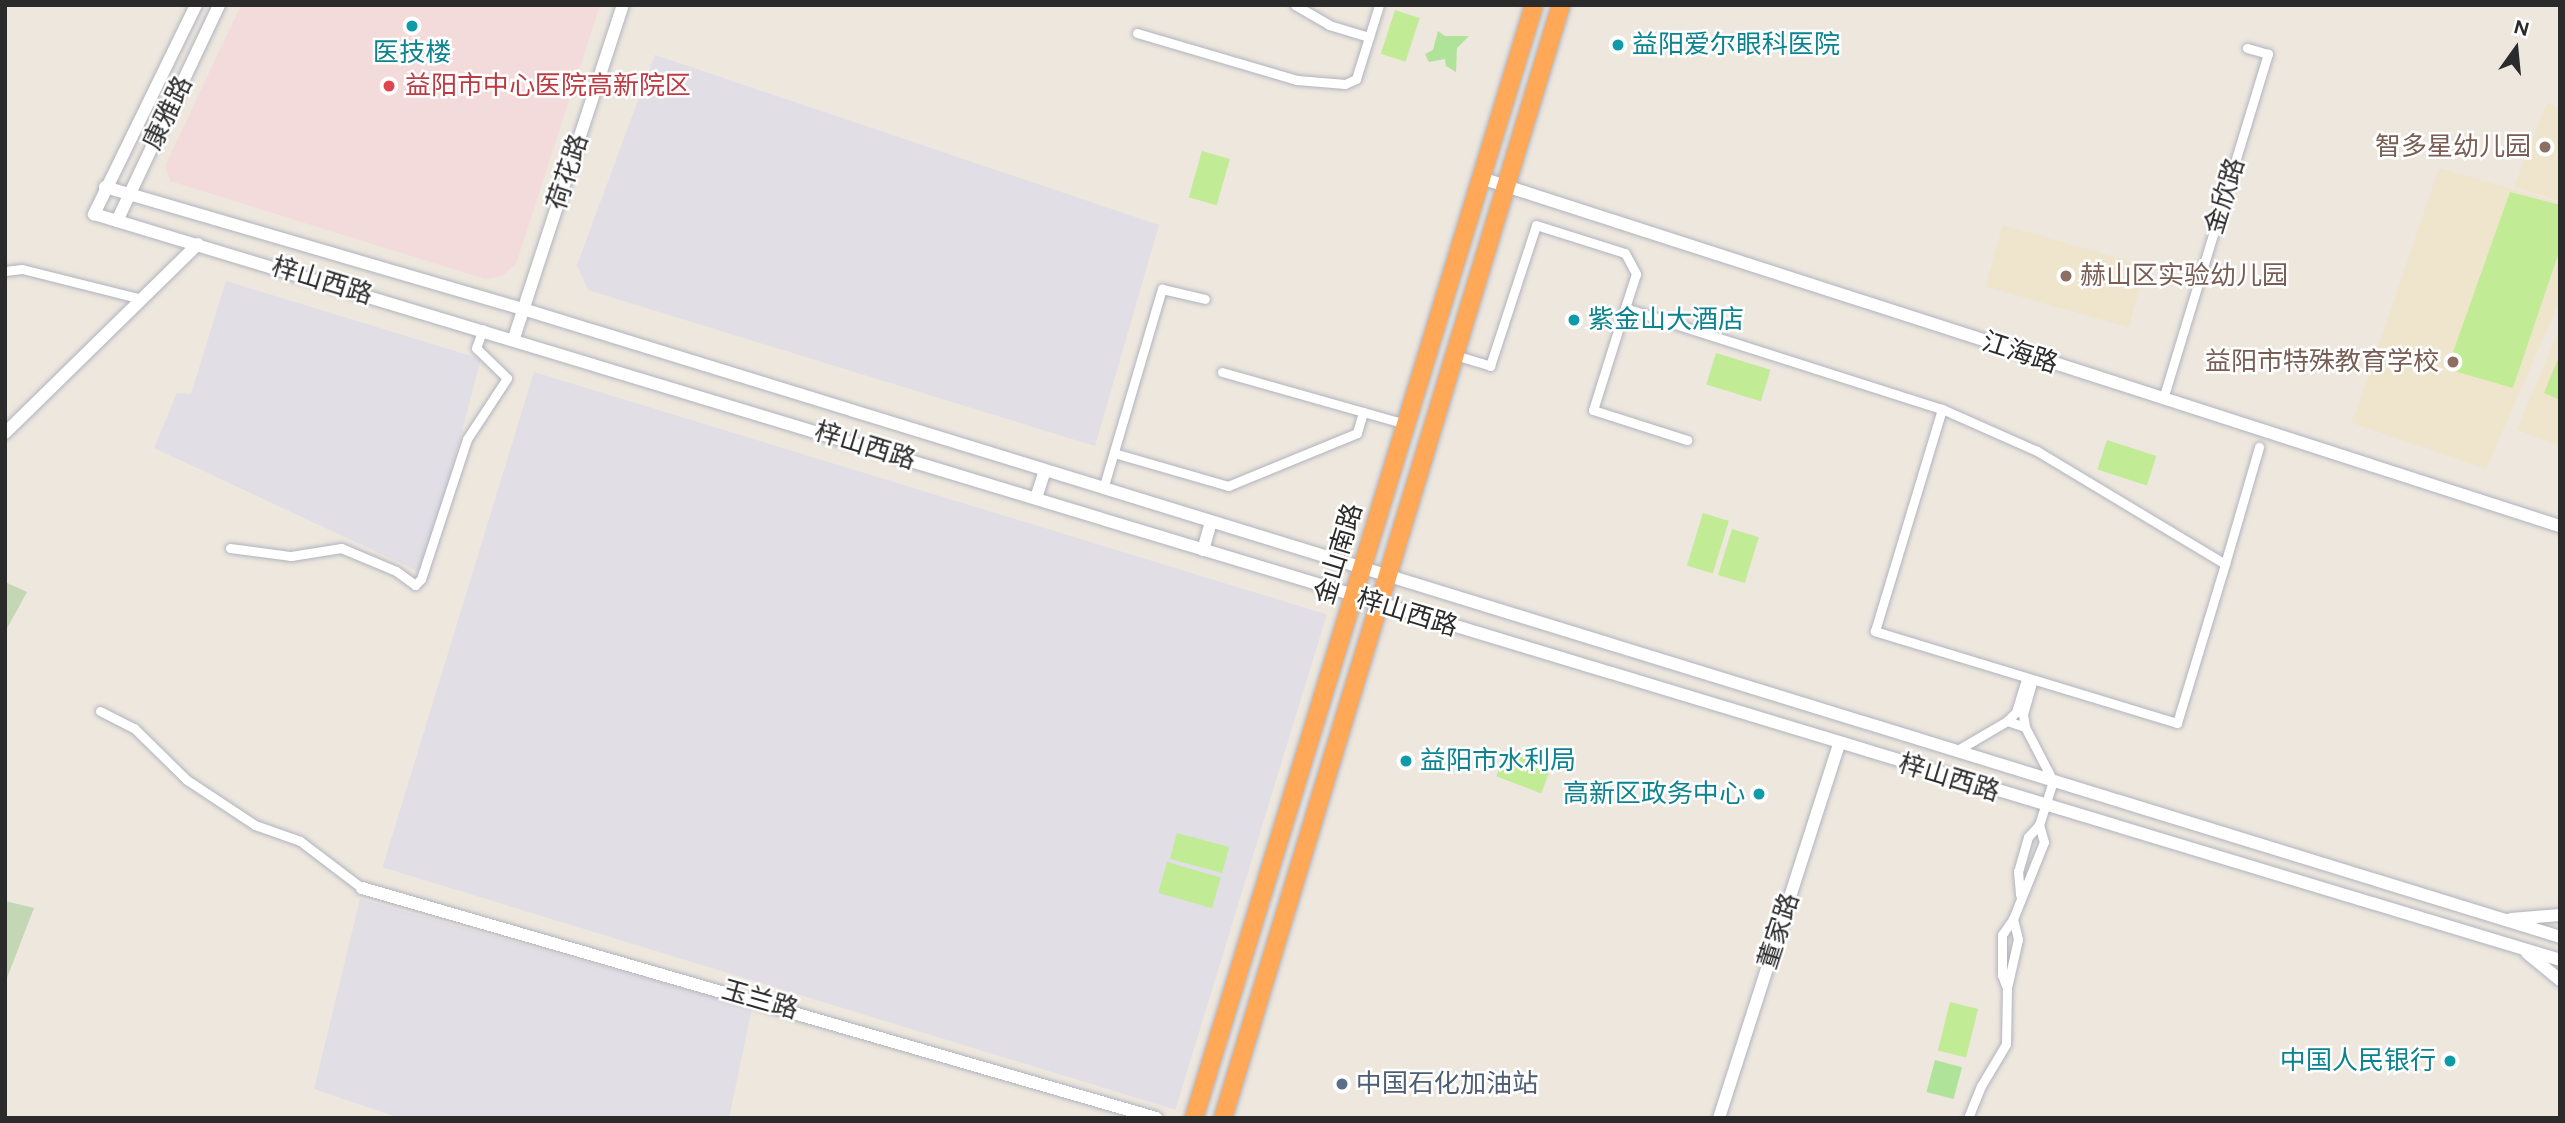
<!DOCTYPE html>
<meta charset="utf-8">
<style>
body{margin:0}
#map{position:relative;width:2565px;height:1123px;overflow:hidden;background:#ede7de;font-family:Figtree,"Noto Sans SC",sans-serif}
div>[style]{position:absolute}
.industrial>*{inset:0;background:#e1dee6;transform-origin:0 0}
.education>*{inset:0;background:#efe5cd;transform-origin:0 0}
.medical>*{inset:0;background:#f4dbdb}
.green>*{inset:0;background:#afe39a;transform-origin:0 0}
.cemetery>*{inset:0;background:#c4d7b5}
.pitch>*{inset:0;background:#c2eb96;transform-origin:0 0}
.roads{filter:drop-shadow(0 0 2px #b1b3bf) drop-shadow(0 0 2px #b1b3bf)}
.street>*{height:9px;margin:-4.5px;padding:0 4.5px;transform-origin:4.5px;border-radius:4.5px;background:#fff}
.secondary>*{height:12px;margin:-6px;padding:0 6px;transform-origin:6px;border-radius:6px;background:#fff}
.highway>*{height:18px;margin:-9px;padding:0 9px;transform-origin:9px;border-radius:9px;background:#fea858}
.dots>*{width:19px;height:19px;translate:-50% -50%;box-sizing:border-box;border:4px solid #fff;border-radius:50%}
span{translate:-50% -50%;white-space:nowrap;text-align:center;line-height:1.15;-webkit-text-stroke:5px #fff;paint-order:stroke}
.culture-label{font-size:26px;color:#0d838f}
.left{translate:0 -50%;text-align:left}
.right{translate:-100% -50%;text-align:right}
.health-label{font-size:26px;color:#be3a42}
.street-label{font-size:26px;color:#2b2b2b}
.education-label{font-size:26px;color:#785e54}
.service-label{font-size:26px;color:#4e5e75}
.frame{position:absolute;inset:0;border:7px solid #2b2b2b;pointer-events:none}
.north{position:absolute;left:2481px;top:14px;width:70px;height:70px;-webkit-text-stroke:5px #fff;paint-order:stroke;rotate:15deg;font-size:19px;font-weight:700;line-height:28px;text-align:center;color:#2b2b2b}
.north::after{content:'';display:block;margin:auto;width:24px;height:32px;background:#2b2b2b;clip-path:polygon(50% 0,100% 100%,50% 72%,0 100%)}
</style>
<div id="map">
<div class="industrial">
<div style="clip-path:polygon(655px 55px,1159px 225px,1095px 446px,588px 290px,577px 265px)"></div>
<div style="clip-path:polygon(226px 281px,481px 359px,424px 574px,154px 448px,177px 393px,191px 394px)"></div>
<div style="left:534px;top:372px;width:829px;height:518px;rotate:17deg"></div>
<div style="clip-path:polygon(360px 899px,752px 1008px,729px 1118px,400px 1118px,314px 1089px)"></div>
</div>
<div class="education">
<div style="clip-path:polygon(2547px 103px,2560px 108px,2560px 201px,2514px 187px)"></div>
<div style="clip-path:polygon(2439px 168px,2560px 203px,2560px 300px,2486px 469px,2352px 423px)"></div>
<div style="left:2003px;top:225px;width:149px;height:64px;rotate:16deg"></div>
<div style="clip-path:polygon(2560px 327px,2560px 446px,2517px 430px)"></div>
</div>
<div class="medical">
<div style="clip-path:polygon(241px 5px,600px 5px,516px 264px,502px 276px,485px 279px,170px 181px,165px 166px)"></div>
</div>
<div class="green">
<div style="clip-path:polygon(1438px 31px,1445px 36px,1469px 36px,1457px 48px,1456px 72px,1446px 66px,1445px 59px,1429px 62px,1425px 54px,1433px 50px)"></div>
<div style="left:1935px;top:1060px;width:28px;height:33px;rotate:15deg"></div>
</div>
<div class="cemetery">
<div style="clip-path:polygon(5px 582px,27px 592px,5px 632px)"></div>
<div style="clip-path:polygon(5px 901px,34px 908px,5px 983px)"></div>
</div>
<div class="pitch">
<div style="left:1395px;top:10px;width:26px;height:46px;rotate:18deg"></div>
<div style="left:1202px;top:151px;width:29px;height:48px;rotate:16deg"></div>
<div style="clip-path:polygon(2510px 192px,2560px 205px,2560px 249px,2513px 388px,2447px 369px)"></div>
<div style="left:1716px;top:353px;width:57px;height:33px;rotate:17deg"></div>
<div style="clip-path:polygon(2557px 361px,2560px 362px,2560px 400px,2544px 393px)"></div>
<div style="left:2107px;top:440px;width:52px;height:31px;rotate:18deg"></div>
<div style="left:1703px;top:513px;width:27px;height:55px;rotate:17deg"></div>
<div style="left:1732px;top:529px;width:28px;height:48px;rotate:17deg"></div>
<div style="left:1506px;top:751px;width:48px;height:27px;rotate:21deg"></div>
<div style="left:1177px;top:833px;width:54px;height:27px;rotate:15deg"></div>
<div style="left:1167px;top:862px;width:56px;height:32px;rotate:16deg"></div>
<div style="left:1950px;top:1002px;width:29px;height:50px;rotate:14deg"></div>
</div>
<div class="roads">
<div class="street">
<div style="left:1295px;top:5px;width:39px;rotate:30deg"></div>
<div style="left:1329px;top:25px;width:42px;rotate:16.7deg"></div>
<div style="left:1137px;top:33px;width:167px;rotate:16.4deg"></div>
<div style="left:1297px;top:80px;width:48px;rotate:4.8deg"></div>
<div style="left:1345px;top:84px;width:12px;rotate:-24deg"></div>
<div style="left:1356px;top:79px;width:77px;rotate:-72.7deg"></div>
<div style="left:5px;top:271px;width:17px;rotate:-7deg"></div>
<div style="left:22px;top:269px;width:123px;rotate:14.1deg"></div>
<div style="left:1625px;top:308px;width:107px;rotate:107.4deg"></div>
<div style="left:1593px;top:410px;width:99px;rotate:17.7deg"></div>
<div style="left:1455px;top:355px;width:37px;rotate:17deg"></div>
<div style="left:1490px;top:366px;width:148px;rotate:-71.9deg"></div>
<div style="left:1536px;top:225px;width:93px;rotate:17.5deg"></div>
<div style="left:1625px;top:253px;width:24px;rotate:62deg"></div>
<div style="left:1636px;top:274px;width:36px;rotate:108deg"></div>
<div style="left:1625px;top:308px;width:333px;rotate:17.7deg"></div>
<div style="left:1222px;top:372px;width:191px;rotate:15.8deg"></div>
<div style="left:2163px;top:399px;width:361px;rotate:-73.1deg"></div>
<div style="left:2268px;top:54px;width:22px;rotate:-164deg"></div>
<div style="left:1942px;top:409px;width:104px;rotate:23.9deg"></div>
<div style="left:2037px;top:451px;width:219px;rotate:31deg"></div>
<div style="left:2225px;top:564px;width:166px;rotate:106.8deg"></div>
<div style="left:2177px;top:723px;width:316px;rotate:-163.1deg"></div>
<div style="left:1875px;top:631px;width:232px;rotate:-73.2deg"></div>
<div style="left:1114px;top:453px;width:119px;rotate:16.1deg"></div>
<div style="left:1228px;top:486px;width:139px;rotate:-22.3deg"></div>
<div style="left:1357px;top:433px;width:22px;rotate:-74deg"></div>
<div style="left:1103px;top:489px;width:209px;rotate:-73.6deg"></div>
<div style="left:1162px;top:289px;width:44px;rotate:13.1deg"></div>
<div style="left:230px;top:548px;width:62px;rotate:7.5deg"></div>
<div style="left:291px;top:556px;width:51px;rotate:-9.1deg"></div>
<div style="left:341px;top:548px;width:60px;rotate:22.7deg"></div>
<div style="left:396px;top:571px;width:24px;rotate:36deg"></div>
<div style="left:415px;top:585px;width:8px;rotate:-45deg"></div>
<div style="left:421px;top:579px;width:147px;rotate:-71.8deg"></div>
<div style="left:467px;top:439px;width:73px;rotate:-56.7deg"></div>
<div style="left:507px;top:378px;width:43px;rotate:-135.9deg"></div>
<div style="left:476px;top:348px;width:20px;rotate:-70deg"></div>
<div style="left:2225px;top:564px;width:122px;rotate:-73.8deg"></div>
<div style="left:100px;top:711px;width:38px;rotate:27deg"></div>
<div style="left:134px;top:728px;width:74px;rotate:44.5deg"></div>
<div style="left:187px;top:780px;width:82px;rotate:33.5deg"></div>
<div style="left:255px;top:825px;width:48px;rotate:19.6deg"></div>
<div style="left:300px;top:841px;width:78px;rotate:37.2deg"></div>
<div style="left:2007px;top:721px;width:13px;rotate:-45deg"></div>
<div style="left:2016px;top:712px;width:34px;rotate:-73deg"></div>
<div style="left:2025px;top:727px;width:13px;rotate:-99deg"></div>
<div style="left:2023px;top:714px;width:33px;rotate:-74deg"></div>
<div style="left:1956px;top:751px;width:59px;rotate:-30.5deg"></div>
<div style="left:2007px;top:721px;width:19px;rotate:18deg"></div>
<div style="left:2025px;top:727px;width:61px;rotate:62.6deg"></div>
<div style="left:2053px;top:781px;width:46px;rotate:107.7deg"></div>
<div style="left:2013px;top:919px;width:83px;rotate:-68.1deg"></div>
<div style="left:2044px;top:842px;width:18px;rotate:-106deg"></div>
<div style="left:2039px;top:825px;width:16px;rotate:133deg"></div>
<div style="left:2028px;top:837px;width:35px;rotate:106deg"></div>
<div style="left:2018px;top:871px;width:24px;rotate:85deg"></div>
<div style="left:1968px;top:1118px;width:35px;rotate:-68deg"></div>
<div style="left:1981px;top:1086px;width:49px;rotate:-59.2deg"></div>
<div style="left:2006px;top:1044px;width:56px;rotate:-89deg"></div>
<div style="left:2007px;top:988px;width:50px;rotate:-77.3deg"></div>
<div style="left:2018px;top:939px;width:21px;rotate:-104deg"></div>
<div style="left:2013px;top:919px;width:19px;rotate:125deg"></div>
<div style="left:2002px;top:935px;width:40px;rotate:90deg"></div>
<div style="left:2002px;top:975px;width:14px;rotate:69deg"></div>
</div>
<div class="secondary">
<div style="left:196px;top:5px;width:233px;rotate:116deg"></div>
<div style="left:94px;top:214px;width:2576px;rotate:16.83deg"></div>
<div style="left:1481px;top:178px;width:1134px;rotate:17.88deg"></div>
<div style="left:105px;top:187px;width:435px;rotate:16.3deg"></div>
<div style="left:523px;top:309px;width:2132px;rotate:17.13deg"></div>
<div style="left:117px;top:221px;width:239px;rotate:-64.7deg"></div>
<div style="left:514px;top:338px;width:350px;rotate:-71.9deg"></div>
<div style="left:5px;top:433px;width:270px;rotate:-44.4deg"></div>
<div style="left:1036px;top:498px;width:29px;rotate:-72deg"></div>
<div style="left:1203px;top:550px;width:29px;rotate:-74deg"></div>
<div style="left:362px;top:888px;width:827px;rotate:16.15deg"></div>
<div style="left:2511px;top:919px;width:49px;rotate:-4.7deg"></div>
<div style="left:2527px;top:953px;width:43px;rotate:39.3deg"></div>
<div style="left:1719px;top:1118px;width:393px;rotate:-72.2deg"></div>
</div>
<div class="highway">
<div style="left:1194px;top:1118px;width:1164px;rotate:-73.01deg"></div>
<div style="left:1223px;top:1118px;width:1163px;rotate:-73.11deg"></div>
</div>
</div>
<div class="dots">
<div style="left:412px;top:26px;background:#0f9aa8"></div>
<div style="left:1618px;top:45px;background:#0f9aa8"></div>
<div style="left:389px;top:86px;background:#e0444e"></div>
<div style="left:2545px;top:147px;background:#8d6e63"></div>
<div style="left:2066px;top:276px;background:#8d6e63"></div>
<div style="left:1574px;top:320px;background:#0f9aa8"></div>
<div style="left:2453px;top:362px;background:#8d6e63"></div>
<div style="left:1406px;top:761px;background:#0f9aa8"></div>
<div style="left:1759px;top:794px;background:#0f9aa8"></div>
<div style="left:2450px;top:1061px;background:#0f9aa8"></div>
<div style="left:1342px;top:1084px;background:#5c6f8a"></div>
</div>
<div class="culture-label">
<span class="left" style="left:1632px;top:45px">益阳爱尔眼科医院</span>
<span style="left:412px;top:53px">医技楼</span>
<span class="left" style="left:1588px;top:320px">紫金山大酒店</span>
<span class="left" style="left:1420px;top:761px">益阳市水利局</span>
<span class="right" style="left:1745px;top:794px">高新区政务中心</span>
<span class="right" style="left:2436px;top:1061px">中国人民银行</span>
</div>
<div class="health-label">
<span class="left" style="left:405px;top:86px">益阳市中心医院高新院区</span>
</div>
<div class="street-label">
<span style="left:168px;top:113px;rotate:-64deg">康雅路</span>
<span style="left:568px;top:172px;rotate:-72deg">荷花路</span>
<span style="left:2225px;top:196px;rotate:-73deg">金欣路</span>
<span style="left:322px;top:281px;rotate:17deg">梓山西路</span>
<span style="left:2020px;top:353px;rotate:18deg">江海路</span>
<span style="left:865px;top:446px;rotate:17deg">梓山西路</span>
<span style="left:1339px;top:554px;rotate:-73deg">金山南路</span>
<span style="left:1407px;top:613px;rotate:17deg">梓山西路</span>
<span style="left:1949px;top:778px;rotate:17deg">梓山西路</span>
<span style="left:1779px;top:931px;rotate:-72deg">董家路</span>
<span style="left:760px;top:1000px;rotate:16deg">玉兰路</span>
</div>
<div class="education-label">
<span class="right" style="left:2531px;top:147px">智多星幼儿园</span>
<span class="left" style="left:2080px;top:276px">赫山区实验幼儿园</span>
<span class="right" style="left:2439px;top:362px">益阳市特殊教育学校</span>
</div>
<div class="service-label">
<span class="left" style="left:1356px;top:1084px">中国石化加油站</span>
</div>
<div class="frame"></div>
<div class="north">N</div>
</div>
